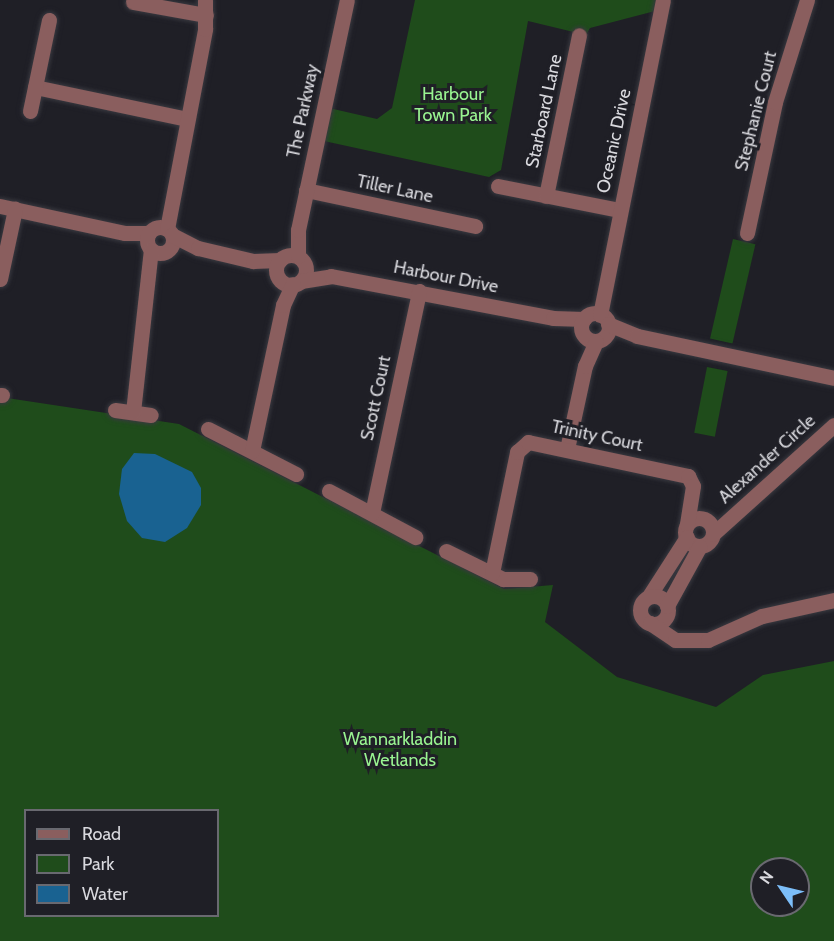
<!DOCTYPE html>
<style>
body{margin:0}
#map{position:relative;width:834px;height:941px;overflow:hidden;background:#1f1f26;font-family:Cabin,sans-serif}
div>[style]{position:absolute}
.green>*{inset:0;background:#1f4c1b;transform-origin:0 0}
.water>*{inset:0;background:#196291}
.roads{filter:drop-shadow(0 0 2px #393940) drop-shadow(0 0 2px #393940)}
.minor>*{height:15px;margin:-7.5px;padding:0 7.5px;transform-origin:7.5px;border-radius:7.5px;background:#8a5e5e}
.minor>.ring{margin:-7.5px;padding:0;box-sizing:content-box;background:none;border:15px solid #8a5e5e;border-radius:50%}
span{translate:-50% -50%;white-space:nowrap;text-align:center;line-height:1.15;-webkit-text-stroke:6px #1f1f26;paint-order:stroke}
.park-label{font-size:18px;color:#99f491}
.street-label{font-size:18px;color:#d9d9de}
.legend{position:absolute;left:24px;top:809px;width:195px;height:108px;box-sizing:border-box;background:#1f1f26;border:2px solid #696970;margin:0;padding:8px 10px;list-style:none;font-size:18px;color:#d9d9de}
.legend li{display:flex;align-items:center;gap:12px;height:30px}
.legend b{width:30px;border:2px solid #696970}
.north{position:absolute;left:750px;top:857px;width:60px;height:60px;box-sizing:border-box;background:#1f1f26;border:2px solid #696970;border-radius:50%;rotate:305deg;font-size:16px;font-weight:700;line-height:24px;text-align:center;color:#d9d9de}
.north::after{content:'';display:block;margin:auto;width:21px;height:27px;background:#7cbef9;clip-path:polygon(50% 0,100% 100%,50% 72%,0 100%)}
</style>
<div id="map">
<div class="green">
<div style="clip-path:polygon(415px 0,657px 0,655px 11px,590px 28px,586px 35px,528px 21px,501px 170px,489px 177px,324px 141px,329px 108px,377px 119px,392px 108px)"></div>
<div style="left:733px;top:239px;width:23px;height:102px;rotate:13deg"></div>
<div style="left:707px;top:367px;width:21px;height:67px;rotate:11deg"></div>
<div style="clip-path:polygon(evenodd,7px 398px,179px 424px,504px 589px,553px 585px,545px 622px,617px 677px,716px 707px,763px 675px,834px 661px,834px 941px,0 941px,0 399px,7px 398px,26px 810px,218px 810px,218px 916px,26px 916px,26px 810px,7px 398px,762px 869px,798px 869px,798px 905px,762px 905px,762px 869px)"></div>
</div>
<div class="water">
<div style="clip-path:polygon(134px 453px,155px 454px,192px 472px,201px 488px,201px 505px,187px 528px,165px 542px,142px 538px,127px 521px,119px 494px,122px 469px)"></div>
</div>
<div class="roads">
<div class="minor">
<div style="left:133px;top:2px;width:74px;rotate:10.1deg"></div>
<div style="left:35px;top:87px;width:155px;rotate:11.9deg"></div>
<div style="left:30px;top:111px;width:93px;rotate:-78.2deg"></div>
<div style="left:498px;top:186px;width:123px;rotate:11.2deg"></div>
<div style="left:306px;top:190px;width:173px;rotate:12deg"></div>
<div style="left:546px;top:196px;width:164px;rotate:-78.4deg"></div>
<div style="left:0;top:206px;width:128px;rotate:12.2deg"></div>
<div style="left:125px;top:233px;width:24px"></div>
<div class="ring" style="left:147px;top:227px;width:11px;height:11px"></div>
<div style="left:167px;top:229px;width:204px;rotate:-79.2deg"></div>
<div style="left:205px;top:29px;width:29px;rotate:-90deg"></div>
<div style="left:747px;top:233px;width:134px;rotate:-77.9deg"></div>
<div style="left:775px;top:102px;width:107px;rotate:-72.6deg"></div>
<div style="left:172px;top:235px;width:29px;rotate:27deg"></div>
<div style="left:198px;top:248px;width:57px;rotate:13.3deg"></div>
<div style="left:253px;top:261px;width:27px;rotate:-2deg"></div>
<div class="ring" style="left:276px;top:255px;width:15px;height:15px"></div>
<div style="left:298px;top:256px;width:26px;rotate:-90deg"></div>
<div style="left:298px;top:230px;width:235px;rotate:-78deg"></div>
<div style="left:0;top:279px;width:72px;rotate:-77.9deg"></div>
<div style="left:301px;top:281px;width:30px;rotate:-9deg"></div>
<div style="left:331px;top:276px;width:226px;rotate:10.7deg"></div>
<div style="left:553px;top:318px;width:31px;rotate:2deg"></div>
<div class="ring" style="left:581px;top:313px;width:13px;height:13px"></div>
<div style="left:600px;top:315px;width:321px;rotate:-78.7deg"></div>
<div style="left:608px;top:324px;width:31px;rotate:22deg"></div>
<div style="left:637px;top:336px;width:201px;rotate:12deg"></div>
<div style="left:0;top:395px;width:2px"></div>
<div style="left:115px;top:410px;width:36px;rotate:8deg"></div>
<div style="left:133px;top:412px;width:163px;rotate:-83.7deg"></div>
<div style="left:208px;top:429px;width:99px;rotate:27.1deg"></div>
<div style="left:567px;top:449px;width:85px;rotate:-77.8deg"></div>
<div style="left:585px;top:366px;width:27px;rotate:-66deg"></div>
<div style="left:252px;top:451px;width:149px;rotate:-78deg"></div>
<div style="left:283px;top:305px;width:23px;rotate:-65deg"></div>
<div style="left:329px;top:491px;width:98px;rotate:28.1deg"></div>
<div style="left:372px;top:513px;width:227px;rotate:-78deg"></div>
<div class="ring" style="left:685px;top:518px;width:13px;height:13px"></div>
<div style="left:713px;top:534px;width:163px;rotate:-42deg"></div>
<div style="left:446px;top:551px;width:64px;rotate:26.2deg"></div>
<div style="left:503px;top:579px;width:27px"></div>
<div style="left:492px;top:573px;width:124px;rotate:-78.3deg"></div>
<div style="left:517px;top:452px;width:15px;rotate:-42deg"></div>
<div style="left:528px;top:442px;width:164px;rotate:12deg"></div>
<div style="left:688px;top:476px;width:11px;rotate:63deg"></div>
<div style="left:693px;top:486px;width:39px;rotate:99deg"></div>
<div style="left:649px;top:596px;width:70px;rotate:-57.2deg"></div>
<div class="ring" style="left:640px;top:596px;width:13px;height:13px"></div>
<div style="left:667px;top:606px;width:68px;rotate:-61.2deg"></div>
<div style="left:650px;top:623px;width:30px;rotate:34deg"></div>
<div style="left:675px;top:640px;width:33px"></div>
<div style="left:708px;top:640px;width:59px;rotate:-24deg"></div>
<div style="left:762px;top:616px;width:74px;rotate:-12.5deg"></div>
</div>
</div>
<div class="park-label">
<span style="left:453px;top:105px">Harbour<br>Town Park</span>
<span style="left:400px;top:750px">Wannarkladdin<br>Wetlands</span>
</div>
<div class="street-label">
<span style="left:303px;top:111px;rotate:-78deg">The Parkway</span>
<span style="left:544px;top:111px;rotate:-78deg">Starboard Lane</span>
<span style="left:756px;top:111px;rotate:-76deg">Stephanie Court</span>
<span style="left:614px;top:141px;rotate:-78deg">Oceanic Drive</span>
<span style="left:395px;top:189px;rotate:12deg">Tiller Lane</span>
<span style="left:446px;top:277px;rotate:11deg">Harbour Drive</span>
<span style="left:376px;top:398px;rotate:-78deg">Scott Court</span>
<span style="left:597px;top:436px;rotate:12deg">Trinity Court</span>
<span style="left:767px;top:459px;rotate:-42deg">Alexander Circle</span>
</div>
<ul class="legend">
<li><b style="height:8px;background:#8a5e5e"></b>Road</li>
<li><b style="height:16px;background:#1f4c1b"></b>Park</li>
<li><b style="height:16px;background:#196291"></b>Water</li>
</ul>
<div class="north">N</div>
</div>
